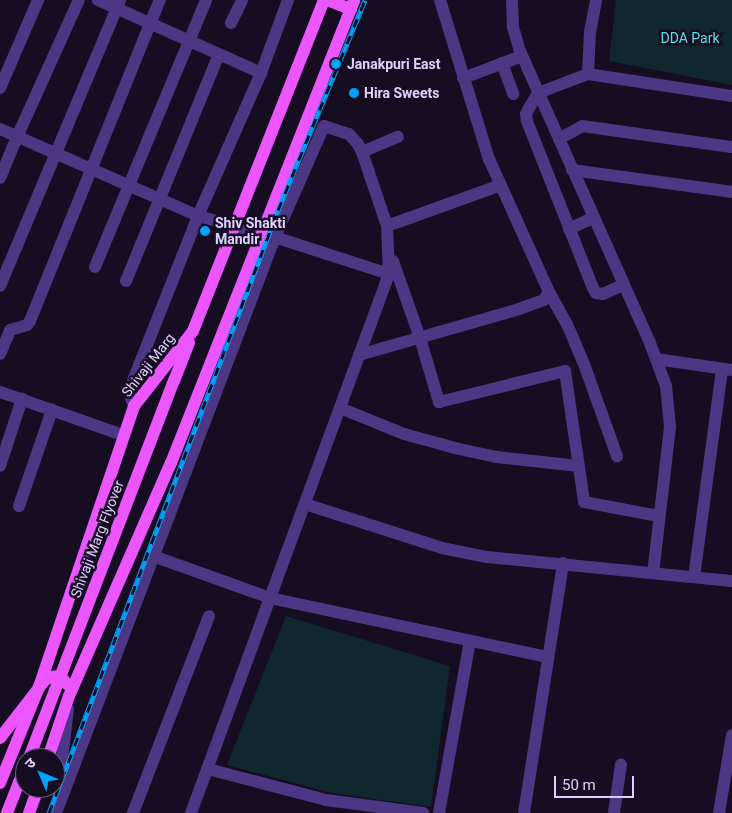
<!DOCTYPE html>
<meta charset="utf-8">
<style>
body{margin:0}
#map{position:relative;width:732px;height:813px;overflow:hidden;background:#160d23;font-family:Roboto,"Noto Sans Devanagari",sans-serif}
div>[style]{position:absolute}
.green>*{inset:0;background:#10272d}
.minor>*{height:12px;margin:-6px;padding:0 6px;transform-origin:6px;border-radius:6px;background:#4d3684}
.major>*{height:12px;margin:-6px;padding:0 6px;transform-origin:6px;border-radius:6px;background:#eb56ff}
.rail>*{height:5px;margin-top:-2.5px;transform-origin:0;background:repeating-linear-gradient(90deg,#160d23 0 9px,#00a2fa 0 18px);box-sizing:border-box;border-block:1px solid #00a2fa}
.major-bridge>*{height:12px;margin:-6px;padding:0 6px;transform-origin:6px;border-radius:6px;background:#eb56ff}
.dots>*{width:14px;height:14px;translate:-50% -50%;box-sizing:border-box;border:2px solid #160d23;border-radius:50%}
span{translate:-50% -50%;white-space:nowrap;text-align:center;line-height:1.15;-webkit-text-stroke:5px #160d23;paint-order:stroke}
.park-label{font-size:14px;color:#56e3e4}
.poi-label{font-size:14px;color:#e1cfff;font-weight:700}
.left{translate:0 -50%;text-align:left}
.street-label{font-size:14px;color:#e1cfff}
.north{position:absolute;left:15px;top:748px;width:50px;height:50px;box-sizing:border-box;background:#160d23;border:1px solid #675b7b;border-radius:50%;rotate:315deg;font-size:14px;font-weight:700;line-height:20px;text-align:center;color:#e1cfff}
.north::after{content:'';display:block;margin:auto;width:18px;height:22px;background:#00a2fa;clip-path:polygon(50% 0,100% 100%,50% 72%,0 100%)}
.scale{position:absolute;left:554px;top:776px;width:80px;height:22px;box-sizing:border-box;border:2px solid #e1cfff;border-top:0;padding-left:6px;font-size:15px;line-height:18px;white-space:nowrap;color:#e1cfff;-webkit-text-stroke:4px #160d23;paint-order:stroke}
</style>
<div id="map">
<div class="green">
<div style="clip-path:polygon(616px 0,732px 0,732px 85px,609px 61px)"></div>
<div style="clip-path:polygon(286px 616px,450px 666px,431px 807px,331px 793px,227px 765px)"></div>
</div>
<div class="minor">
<div style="left:98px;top:0;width:179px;rotate:24.1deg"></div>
<div style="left:440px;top:0;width:166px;rotate:72.9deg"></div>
<div style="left:489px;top:159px;width:146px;rotate:65.7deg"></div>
<div style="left:549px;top:292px;width:37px;rotate:61deg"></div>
<div style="left:567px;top:324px;width:43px;rotate:67deg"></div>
<div style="left:584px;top:364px;width:98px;rotate:70.3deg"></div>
<div style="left:512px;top:0;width:27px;rotate:88deg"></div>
<div style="left:513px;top:27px;width:25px;rotate:74deg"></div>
<div style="left:520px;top:51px;width:320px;rotate:66deg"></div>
<div style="left:650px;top:343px;width:46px;rotate:69.6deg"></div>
<div style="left:666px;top:386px;width:41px;rotate:84.4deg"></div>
<div style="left:670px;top:427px;width:147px;rotate:96.6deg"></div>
<div style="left:231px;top:23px;width:25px;rotate:-64deg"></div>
<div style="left:502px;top:63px;width:33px;rotate:70deg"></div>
<div style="left:588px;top:74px;width:42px;rotate:-87.3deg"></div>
<div style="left:590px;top:32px;width:33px;rotate:-79deg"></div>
<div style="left:463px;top:78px;width:63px;rotate:-20.4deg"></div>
<div style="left:0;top:88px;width:96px;rotate:-66.6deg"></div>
<div style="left:0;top:129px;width:216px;rotate:23.7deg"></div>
<div style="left:198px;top:216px;width:66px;rotate:14.9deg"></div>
<div style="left:262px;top:233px;width:133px;rotate:17.9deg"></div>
<div style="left:559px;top:139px;width:26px;rotate:-29deg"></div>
<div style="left:582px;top:126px;width:151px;rotate:8deg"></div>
<div style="left:362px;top:152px;width:39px;rotate:-23deg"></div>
<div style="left:572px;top:170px;width:162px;rotate:7.8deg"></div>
<div style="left:0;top:178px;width:44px;rotate:-67.5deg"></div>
<div style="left:17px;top:137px;width:150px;rotate:-65.7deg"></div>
<div style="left:387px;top:226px;width:121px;rotate:-19.8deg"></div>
<div style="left:569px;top:229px;width:26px;rotate:-25deg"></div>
<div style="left:393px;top:261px;width:82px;rotate:70.7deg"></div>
<div style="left:420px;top:338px;width:67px;rotate:73.5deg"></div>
<div style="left:439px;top:402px;width:130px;rotate:-13.8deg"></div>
<div style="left:565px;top:371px;width:132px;rotate:81.7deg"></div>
<div style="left:584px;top:502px;width:76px;rotate:10.6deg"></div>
<div style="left:95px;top:267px;width:289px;rotate:-67.4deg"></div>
<div style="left:126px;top:281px;width:245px;rotate:-67.7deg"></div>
<div style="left:623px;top:285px;width:22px;rotate:156deg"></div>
<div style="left:603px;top:294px;width:7px;rotate:-172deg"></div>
<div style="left:596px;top:293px;width:6px;rotate:-121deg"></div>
<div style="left:593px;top:288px;width:180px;rotate:-111.6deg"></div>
<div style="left:527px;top:121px;width:7px;rotate:-98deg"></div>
<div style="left:526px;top:114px;width:7px;rotate:-63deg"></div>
<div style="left:529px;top:108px;width:17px;rotate:-59deg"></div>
<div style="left:538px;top:93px;width:53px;rotate:-20.8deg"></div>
<div style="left:588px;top:74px;width:146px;rotate:8.7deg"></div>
<div style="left:0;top:286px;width:310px;rotate:-67.2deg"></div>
<div style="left:0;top:354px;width:26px;rotate:-67deg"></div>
<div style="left:10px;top:330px;width:18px;rotate:-16deg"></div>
<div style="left:27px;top:325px;width:5px;rotate:-53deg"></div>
<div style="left:30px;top:321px;width:346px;rotate:-68deg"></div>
<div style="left:359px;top:355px;width:166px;rotate:-16deg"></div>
<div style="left:519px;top:309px;width:27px;rotate:-20deg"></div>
<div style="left:544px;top:300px;width:9px;rotate:-58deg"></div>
<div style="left:656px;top:359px;width:77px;rotate:8.2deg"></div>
<div style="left:0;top:392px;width:130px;rotate:19.3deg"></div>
<div style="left:134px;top:406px;width:14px;rotate:-111deg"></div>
<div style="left:129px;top:393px;width:16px;rotate:-72deg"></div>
<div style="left:134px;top:378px;width:174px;rotate:-68.4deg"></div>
<div style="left:198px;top:216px;width:156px;rotate:-66.2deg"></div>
<div style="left:261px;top:73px;width:78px;rotate:-69.7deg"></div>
<div style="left:340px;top:408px;width:69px;rotate:22.1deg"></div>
<div style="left:404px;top:434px;width:57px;rotate:15.3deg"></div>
<div style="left:459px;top:449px;width:39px;rotate:12deg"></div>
<div style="left:497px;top:457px;width:82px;rotate:6.3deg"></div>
<div style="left:0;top:466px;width:71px;rotate:-71.8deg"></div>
<div style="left:305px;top:504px;width:144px;rotate:17.8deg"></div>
<div style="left:442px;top:548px;width:46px;rotate:11.3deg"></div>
<div style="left:487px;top:557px;width:246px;rotate:5.6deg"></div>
<div style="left:19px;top:506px;width:102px;rotate:-71deg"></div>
<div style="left:153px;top:556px;width:124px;rotate:19.7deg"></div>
<div style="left:270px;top:598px;width:284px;rotate:12deg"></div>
<div style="left:694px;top:577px;width:210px;rotate:-82.3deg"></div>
<div style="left:208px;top:769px;width:122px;rotate:14.7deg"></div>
<div style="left:326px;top:800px;width:98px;rotate:7.6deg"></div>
<div style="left:58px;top:793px;width:85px;rotate:-83.2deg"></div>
<div style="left:56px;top:813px;width:616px;rotate:-69.18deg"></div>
<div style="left:275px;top:237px;width:121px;rotate:-66.2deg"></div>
<div style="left:324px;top:126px;width:26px;rotate:18deg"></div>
<div style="left:349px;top:134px;width:13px;rotate:48deg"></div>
<div style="left:358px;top:144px;width:9px;rotate:63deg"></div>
<div style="left:362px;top:152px;width:78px;rotate:71.3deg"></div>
<div style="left:387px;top:226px;width:48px;rotate:87.6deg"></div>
<div style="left:389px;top:274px;width:574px;rotate:110.17deg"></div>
<div style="left:133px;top:813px;width:211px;rotate:-68.9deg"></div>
<div style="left:439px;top:813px;width:175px;rotate:-79.8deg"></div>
<div style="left:524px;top:813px;width:253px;rotate:-81.1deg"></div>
<div style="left:614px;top:813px;width:49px;rotate:-81.9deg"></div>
<div style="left:719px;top:813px;width:79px;rotate:-80.5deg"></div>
</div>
<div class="major">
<div style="left:327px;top:0;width:26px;rotate:21deg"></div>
<div style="left:174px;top:381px;width:41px;rotate:-68.5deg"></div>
<div style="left:0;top:738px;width:73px;rotate:-52.2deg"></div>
<div style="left:45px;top:680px;width:6px;rotate:-31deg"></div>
<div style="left:50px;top:677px;width:10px;rotate:-6deg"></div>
<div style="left:60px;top:676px;width:11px;rotate:49deg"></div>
<div style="left:48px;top:758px;width:65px;rotate:-71.3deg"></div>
<div style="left:69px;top:696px;width:254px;rotate:-66.4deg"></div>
<div style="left:171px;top:463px;width:498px;rotate:-68.4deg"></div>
<div style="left:0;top:783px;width:104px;rotate:-67.9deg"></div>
<div style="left:39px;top:687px;width:297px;rotate:-71.3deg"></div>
<div style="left:134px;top:406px;width:95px;rotate:-51.8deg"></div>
<div style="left:193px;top:331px;width:356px;rotate:-68.4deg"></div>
<div style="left:7px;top:813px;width:49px;rotate:-68.6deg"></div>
<div style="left:29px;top:813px;width:27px;rotate:-70deg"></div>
</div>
<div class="rail">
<div style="left:49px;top:813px;width:645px;rotate:-69.2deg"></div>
<div style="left:278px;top:210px;width:227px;rotate:-67.5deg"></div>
</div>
<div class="major-bridge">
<div style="left:29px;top:758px;width:404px;rotate:-69deg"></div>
</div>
<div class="dots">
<div style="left:336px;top:64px;background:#00a2fa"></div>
<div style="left:354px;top:93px;background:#00a2fa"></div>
<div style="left:205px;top:231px;background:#00a2fa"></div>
</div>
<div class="park-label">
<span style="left:690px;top:38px">DDA Park</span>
</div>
<div class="poi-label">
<span class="left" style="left:347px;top:64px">Janakpuri East</span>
<span class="left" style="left:364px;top:93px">Hira Sweets</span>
<span class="left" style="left:215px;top:231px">Shiv Shakti<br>Mandir</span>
</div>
<div class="street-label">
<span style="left:148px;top:365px;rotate:-52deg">Shivaji Marg</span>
<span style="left:97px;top:539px;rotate:-69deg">Shivaji Marg Flyover</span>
</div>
<div class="north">उ</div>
<div class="scale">50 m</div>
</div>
